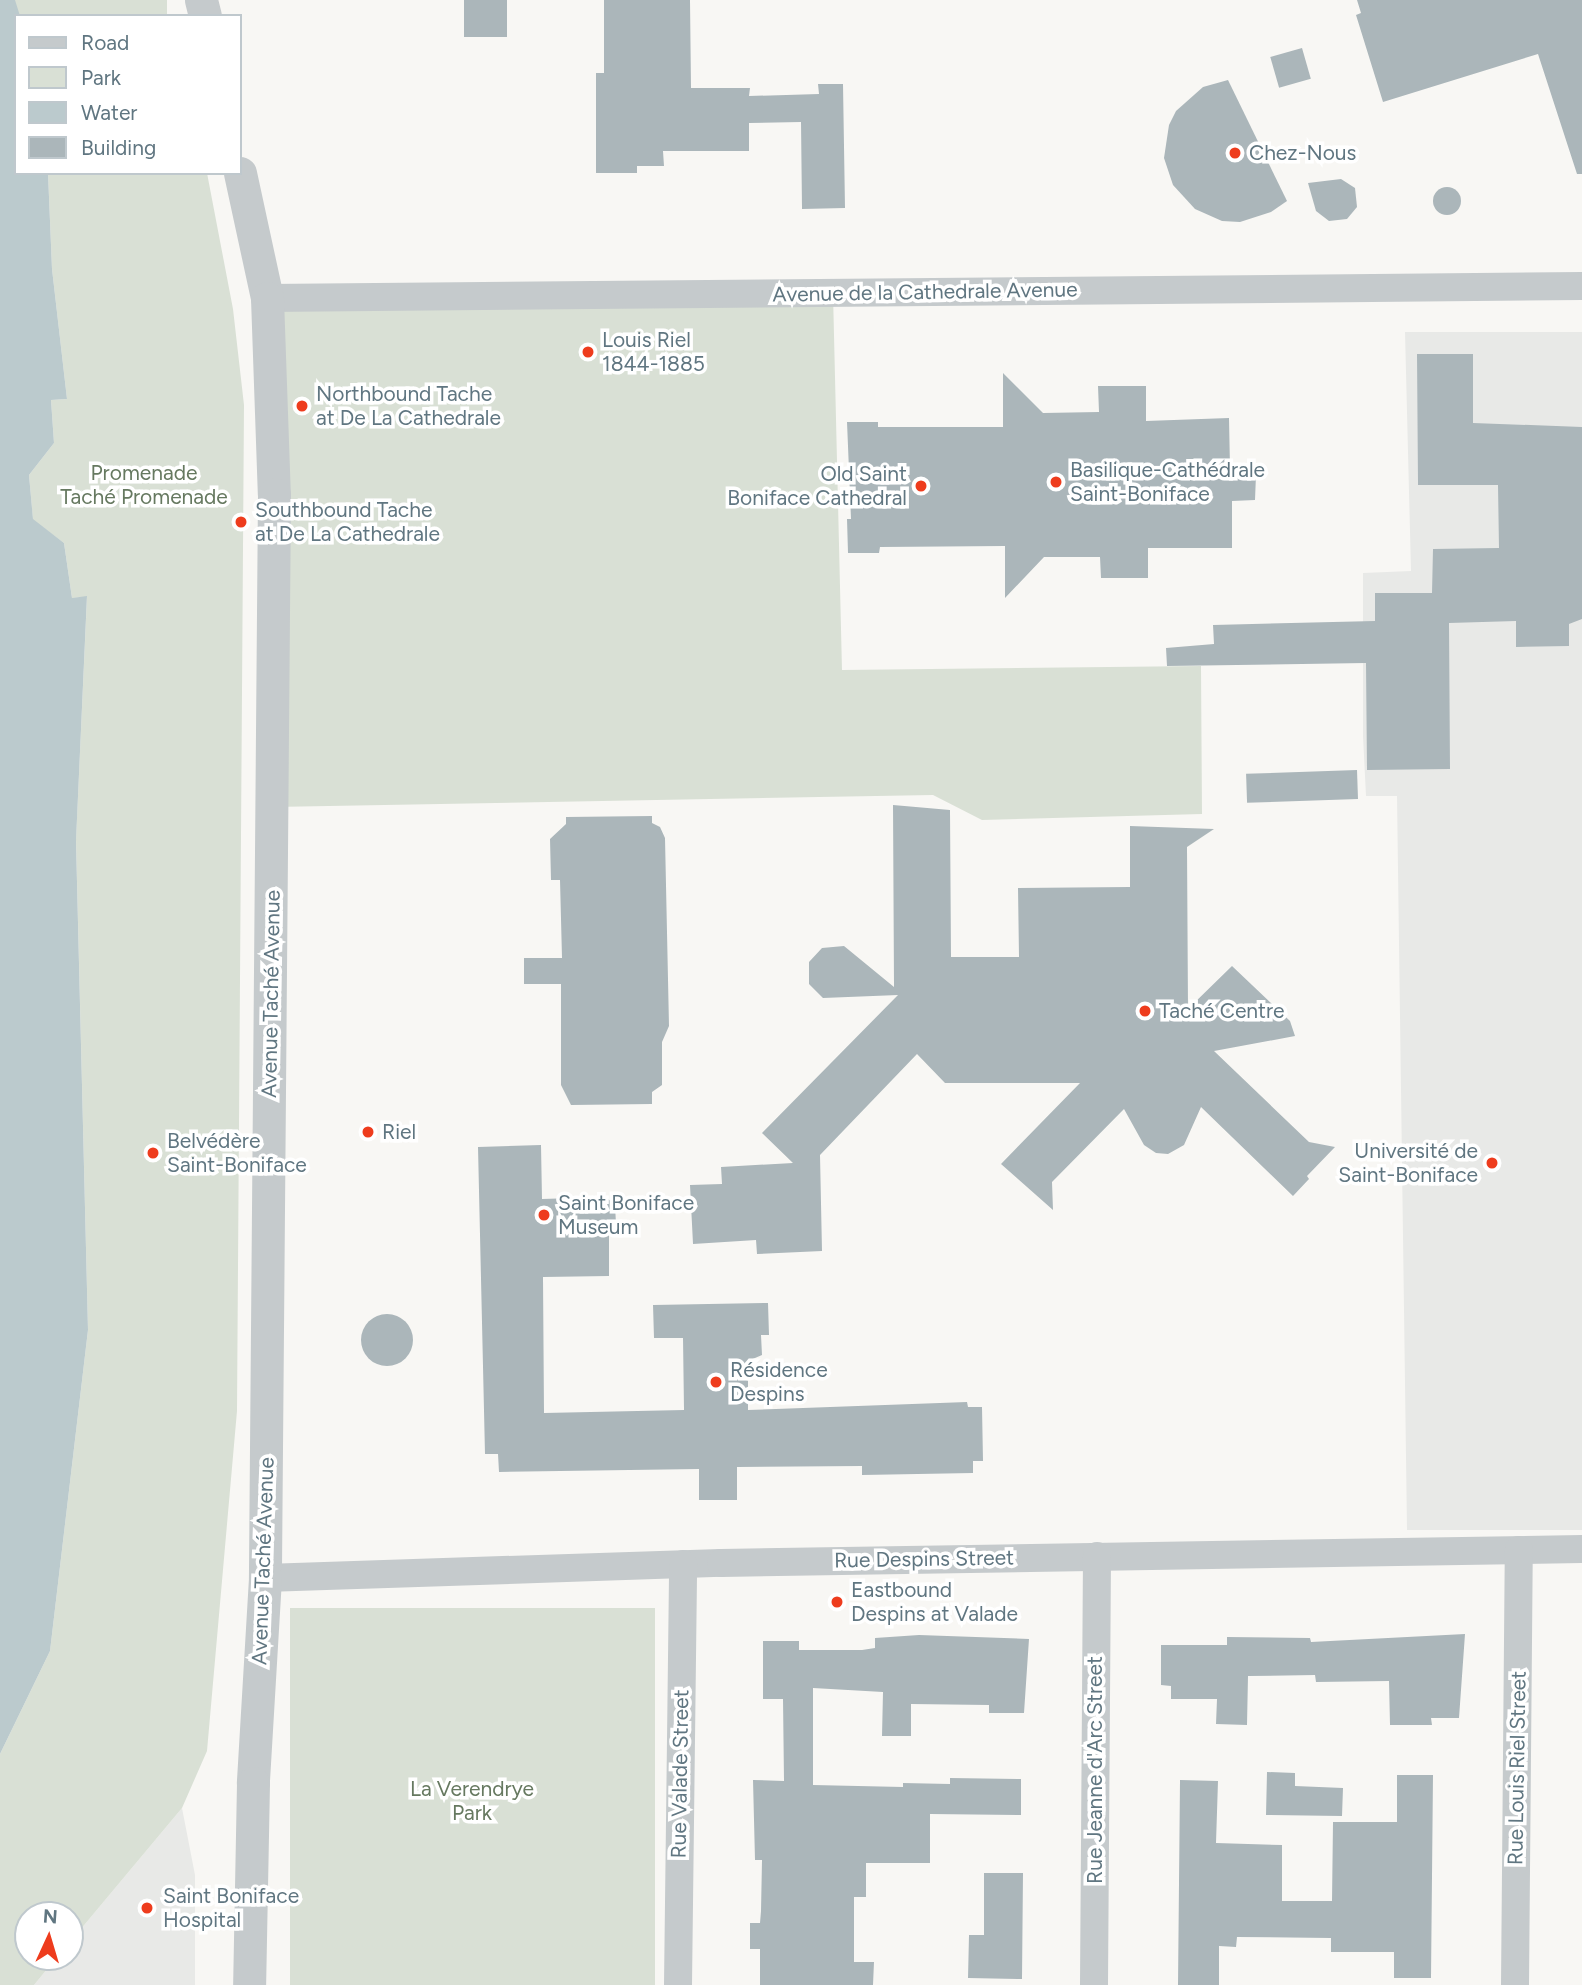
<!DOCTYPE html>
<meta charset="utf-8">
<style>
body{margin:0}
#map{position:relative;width:1582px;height:1985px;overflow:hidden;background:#f8f7f4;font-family:Figtree,sans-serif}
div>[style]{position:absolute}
.built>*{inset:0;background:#e8e9e7}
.green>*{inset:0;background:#d9e0d5;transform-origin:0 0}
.water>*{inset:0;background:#bbcacd}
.building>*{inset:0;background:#abb6ba;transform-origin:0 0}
.round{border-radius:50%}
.minor>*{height:28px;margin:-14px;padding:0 14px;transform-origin:14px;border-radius:14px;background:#c5cacc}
.tertiary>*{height:33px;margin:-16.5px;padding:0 16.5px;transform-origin:16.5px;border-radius:16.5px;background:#c5cacc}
.dots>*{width:19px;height:19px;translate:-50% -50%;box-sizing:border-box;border:4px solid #fff;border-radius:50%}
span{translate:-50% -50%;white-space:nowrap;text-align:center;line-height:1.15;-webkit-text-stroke:7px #fff;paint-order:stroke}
.poi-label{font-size:21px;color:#607681}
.left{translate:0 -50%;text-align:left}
.right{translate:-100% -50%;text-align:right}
.street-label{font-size:21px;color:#607681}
.park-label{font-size:21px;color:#667960}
.legend{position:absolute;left:14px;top:14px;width:228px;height:161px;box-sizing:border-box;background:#fff;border:2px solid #bfc8cd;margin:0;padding:9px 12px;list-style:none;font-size:21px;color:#607681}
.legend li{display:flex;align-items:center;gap:14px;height:35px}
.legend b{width:35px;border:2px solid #bfc8cd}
.north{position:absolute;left:14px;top:1901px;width:70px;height:70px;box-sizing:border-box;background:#fff;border:2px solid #bfc8cd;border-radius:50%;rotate:4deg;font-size:19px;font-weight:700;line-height:28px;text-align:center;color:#607681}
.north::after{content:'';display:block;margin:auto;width:24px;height:32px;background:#ee3c1d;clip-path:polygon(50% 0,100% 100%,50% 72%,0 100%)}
</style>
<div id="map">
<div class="built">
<div style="clip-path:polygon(1405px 332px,1582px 332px,1582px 1530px,1407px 1530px,1397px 796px,1366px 796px,1363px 736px,1363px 573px,1411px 571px)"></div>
<div style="clip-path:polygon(182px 1808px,195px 1875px,195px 1985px,34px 1985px,57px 1957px,70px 1957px,70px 1942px)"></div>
</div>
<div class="green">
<div style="left:15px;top:0;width:152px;height:17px"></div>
<div style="clip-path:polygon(48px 173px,207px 173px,233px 309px,244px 405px,237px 1411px,207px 1751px,182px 1808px,70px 1942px,70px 1915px,28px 1915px,28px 1957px,57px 1957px,34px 1985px,0 1985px,0 1754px,50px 1651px,88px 1330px,76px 840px,87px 597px,72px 598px,64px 543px,33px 520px,29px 475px,54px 443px,51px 400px,67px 399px,52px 269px)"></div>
<div style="clip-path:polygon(833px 293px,842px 670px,1201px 666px,1202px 814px,982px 820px,933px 795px,273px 807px,267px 298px)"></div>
<div style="left:655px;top:1608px;width:377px;height:365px;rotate:90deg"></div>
</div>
<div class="water">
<div style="clip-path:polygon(0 0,15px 0,20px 16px,16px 16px,16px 173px,48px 173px,52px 269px,67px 399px,51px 400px,54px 443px,29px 475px,33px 519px,64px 543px,72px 598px,87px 596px,76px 841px,88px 1330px,50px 1651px,0 1754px)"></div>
</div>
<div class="building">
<div style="left:464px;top:0;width:43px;height:37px"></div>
<div style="clip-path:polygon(604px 0,690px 0,691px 88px,750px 88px,749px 96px,819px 94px,818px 84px,843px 84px,845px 208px,802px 209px,801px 122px,749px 123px,749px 151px,663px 151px,664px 166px,637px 166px,637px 173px,596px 173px,596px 73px,604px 73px)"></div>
<div style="clip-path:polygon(1357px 0,1582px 0,1582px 174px,1577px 174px,1538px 54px,1383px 102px,1356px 15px,1361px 13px)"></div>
<div style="left:1302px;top:48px;width:32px;height:33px;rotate:74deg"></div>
<div style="clip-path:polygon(1228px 80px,1287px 201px,1271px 212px,1240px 222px,1222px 221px,1195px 209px,1173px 185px,1164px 158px,1169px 125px,1176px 111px,1203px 87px)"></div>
<div style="clip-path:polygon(1341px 179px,1355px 188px,1357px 207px,1347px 219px,1329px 221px,1316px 211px,1308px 183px)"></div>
<div class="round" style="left:1433px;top:187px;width:28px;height:28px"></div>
<div style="clip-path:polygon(1417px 354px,1473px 354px,1473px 423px,1582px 427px,1582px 619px,1569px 624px,1569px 646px,1516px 647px,1516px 621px,1449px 623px,1450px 769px,1367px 770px,1366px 663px,1167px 666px,1166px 648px,1214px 644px,1213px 625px,1375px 621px,1375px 593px,1432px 593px,1433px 549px,1499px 548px,1498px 485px,1418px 485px)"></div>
<div style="clip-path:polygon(1003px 373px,1043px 413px,1099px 412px,1098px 386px,1146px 386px,1146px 421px,1229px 418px,1230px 468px,1255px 468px,1256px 475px,1255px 500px,1232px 501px,1232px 548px,1148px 548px,1148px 578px,1101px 578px,1100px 557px,1044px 557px,1005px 598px,1005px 546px,880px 547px,879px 553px,848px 553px,847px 519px,851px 519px,847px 422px,878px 422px,878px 427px,1003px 427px)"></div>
<div style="left:1357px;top:770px;width:29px;height:111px;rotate:88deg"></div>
<div style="clip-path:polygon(893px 805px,950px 810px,951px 957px,1019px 957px,1018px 888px,1130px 887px,1130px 826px,1214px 829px,1187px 847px,1188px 1009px,1232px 966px,1290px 1021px,1295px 1036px,1214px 1051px,1309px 1142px,1335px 1147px,1307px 1176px,1309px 1179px,1293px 1196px,1201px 1107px,1184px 1145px,1168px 1154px,1156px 1153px,1144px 1145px,1124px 1109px,1052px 1182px,1053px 1210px,1001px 1164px,1080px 1083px,945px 1083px,917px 1054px,820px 1155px,822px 1251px,757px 1254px,756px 1240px,693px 1244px,690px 1185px,722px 1184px,721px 1167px,793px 1163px,762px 1133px,898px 995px,823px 998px,809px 984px,809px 962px,822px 948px,844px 946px,894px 987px)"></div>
<div style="clip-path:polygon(652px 816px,652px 823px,660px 827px,665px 838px,669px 1026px,662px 1042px,662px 1085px,652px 1092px,652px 1104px,571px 1105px,561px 1085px,561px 984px,524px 984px,524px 958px,562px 958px,560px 880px,551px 880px,550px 839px,566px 824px,566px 817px)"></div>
<div style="clip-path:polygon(541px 1145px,542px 1199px,606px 1197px,615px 1205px,616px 1224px,609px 1230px,609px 1276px,543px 1277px,544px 1413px,684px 1410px,683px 1338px,654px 1338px,653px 1305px,768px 1303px,769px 1335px,761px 1335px,762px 1355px,748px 1361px,748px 1410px,967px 1402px,968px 1407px,982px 1407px,983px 1461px,973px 1461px,973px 1473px,862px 1475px,862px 1466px,737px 1467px,737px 1500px,699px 1500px,699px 1469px,499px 1472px,498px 1454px,485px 1454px,478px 1147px)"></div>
<div class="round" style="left:361px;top:1314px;width:52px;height:52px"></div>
<div style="clip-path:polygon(1465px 1634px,1459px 1718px,1431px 1718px,1432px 1725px,1390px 1725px,1389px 1681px,1316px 1682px,1315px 1675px,1248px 1676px,1247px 1725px,1216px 1724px,1217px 1699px,1171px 1699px,1171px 1686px,1161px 1685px,1161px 1645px,1227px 1645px,1227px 1637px,1310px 1638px,1311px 1642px)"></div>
<div style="clip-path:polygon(919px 1635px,1029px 1639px,1024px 1713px,989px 1713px,989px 1705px,911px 1704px,911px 1736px,882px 1736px,883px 1692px,813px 1688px,813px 1785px,903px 1787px,903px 1783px,950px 1784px,950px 1778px,1021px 1779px,1021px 1815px,930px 1814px,930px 1863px,866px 1863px,866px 1897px,854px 1897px,854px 1962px,874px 1962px,873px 1985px,760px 1985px,760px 1949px,750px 1949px,750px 1923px,760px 1923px,761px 1911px,762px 1860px,755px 1860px,753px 1780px,784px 1781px,783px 1699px,763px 1699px,763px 1641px,799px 1641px,799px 1650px,862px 1650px,875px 1648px,875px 1638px)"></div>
<div style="clip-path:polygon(1267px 1772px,1295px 1773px,1295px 1786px,1343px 1788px,1342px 1816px,1266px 1815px)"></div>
<div style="clip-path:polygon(1397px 1775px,1433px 1775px,1431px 1978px,1394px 1978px,1394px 1952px,1331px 1952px,1331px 1938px,1237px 1937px,1236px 1947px,1219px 1946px,1219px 1985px,1178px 1985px,1180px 1780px,1218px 1781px,1216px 1843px,1282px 1845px,1282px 1901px,1332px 1901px,1333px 1822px,1397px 1822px)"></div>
<div style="clip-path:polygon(984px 1873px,1023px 1873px,1022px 1979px,968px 1978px,969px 1935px,984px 1935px)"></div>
</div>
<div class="minor">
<div style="left:267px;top:298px;width:1315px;rotate:-0.52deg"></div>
<div style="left:265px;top:1578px;width:456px;rotate:-1.9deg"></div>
<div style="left:721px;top:1563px;width:861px;rotate:-0.93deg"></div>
<div style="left:678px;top:1985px;width:421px;rotate:-89.3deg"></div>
<div style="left:1094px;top:1985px;width:429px;rotate:-89.6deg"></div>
<div style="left:1515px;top:1985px;width:435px;rotate:-89.5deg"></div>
</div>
<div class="tertiary">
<div style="left:201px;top:0;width:16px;rotate:76deg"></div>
<div style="left:240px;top:173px;width:128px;rotate:77.8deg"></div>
<div style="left:267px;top:298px;width:196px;rotate:88deg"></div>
<div style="left:274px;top:494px;width:1084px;rotate:90.48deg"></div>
<div style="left:265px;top:1578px;width:205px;rotate:93.4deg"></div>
<div style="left:253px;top:1783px;width:202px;rotate:91.1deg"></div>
</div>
<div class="dots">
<div style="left:1235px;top:153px;background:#ee3c1d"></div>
<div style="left:588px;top:352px;background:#ee3c1d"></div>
<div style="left:302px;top:406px;background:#ee3c1d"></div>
<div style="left:1056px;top:482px;background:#ee3c1d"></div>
<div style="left:921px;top:486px;background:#ee3c1d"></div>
<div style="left:241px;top:522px;background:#ee3c1d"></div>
<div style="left:1145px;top:1011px;background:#ee3c1d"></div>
<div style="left:368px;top:1132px;background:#ee3c1d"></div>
<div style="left:153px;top:1153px;background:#ee3c1d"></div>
<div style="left:1492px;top:1163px;background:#ee3c1d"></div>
<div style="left:544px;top:1215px;background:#ee3c1d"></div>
<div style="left:716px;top:1382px;background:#ee3c1d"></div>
<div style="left:837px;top:1602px;background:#ee3c1d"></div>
<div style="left:147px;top:1908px;background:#ee3c1d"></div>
</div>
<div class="poi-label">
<span class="left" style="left:1249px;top:153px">Chez-Nous</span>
<span class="left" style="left:602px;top:352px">Louis Riel<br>1844-1885</span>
<span class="left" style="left:316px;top:406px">Northbound Tache<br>at De La Cathedrale</span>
<span class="left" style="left:1070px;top:482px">Basilique-Cathédrale<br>Saint-Boniface</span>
<span class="right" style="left:907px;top:486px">Old Saint<br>Boniface Cathedral</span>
<span class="left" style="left:255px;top:522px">Southbound Tache<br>at De La Cathedrale</span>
<span class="left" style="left:1159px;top:1011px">Taché Centre</span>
<span class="left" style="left:382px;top:1132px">Riel</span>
<span class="left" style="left:167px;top:1153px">Belvédère<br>Saint-Boniface</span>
<span class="right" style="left:1478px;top:1163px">Université de<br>Saint-Boniface</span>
<span class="left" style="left:558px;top:1215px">Saint Boniface<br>Museum</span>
<span class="left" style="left:730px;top:1382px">Résidence<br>Despins</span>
<span class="left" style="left:851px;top:1602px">Eastbound<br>Despins at Valade</span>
<span class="left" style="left:163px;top:1908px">Saint Boniface<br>Hospital</span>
</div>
<div class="street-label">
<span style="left:925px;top:292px;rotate:-1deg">Avenue de la Cathedrale Avenue</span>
<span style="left:271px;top:994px;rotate:-89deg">Avenue Taché Avenue</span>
<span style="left:924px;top:1559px;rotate:-1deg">Rue Despins Street</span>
<span style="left:263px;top:1561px;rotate:-88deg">Avenue Taché Avenue</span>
<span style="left:1517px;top:1768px;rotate:-89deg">Rue Louis Riel Street</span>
<span style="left:1095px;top:1770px;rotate:-90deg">Rue Jeanne d'Arc Street</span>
<span style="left:680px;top:1774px;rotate:-89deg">Rue Valade Street</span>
</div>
<div class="park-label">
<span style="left:144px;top:485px">Promenade<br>Taché Promenade</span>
<span style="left:472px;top:1801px">La Verendrye<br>Park</span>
</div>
<ul class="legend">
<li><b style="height:9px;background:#c5cacc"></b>Road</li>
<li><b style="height:19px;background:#d9e0d5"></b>Park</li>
<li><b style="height:19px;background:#bbcacd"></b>Water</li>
<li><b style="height:19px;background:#abb6ba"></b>Building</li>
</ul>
<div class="north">N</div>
</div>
